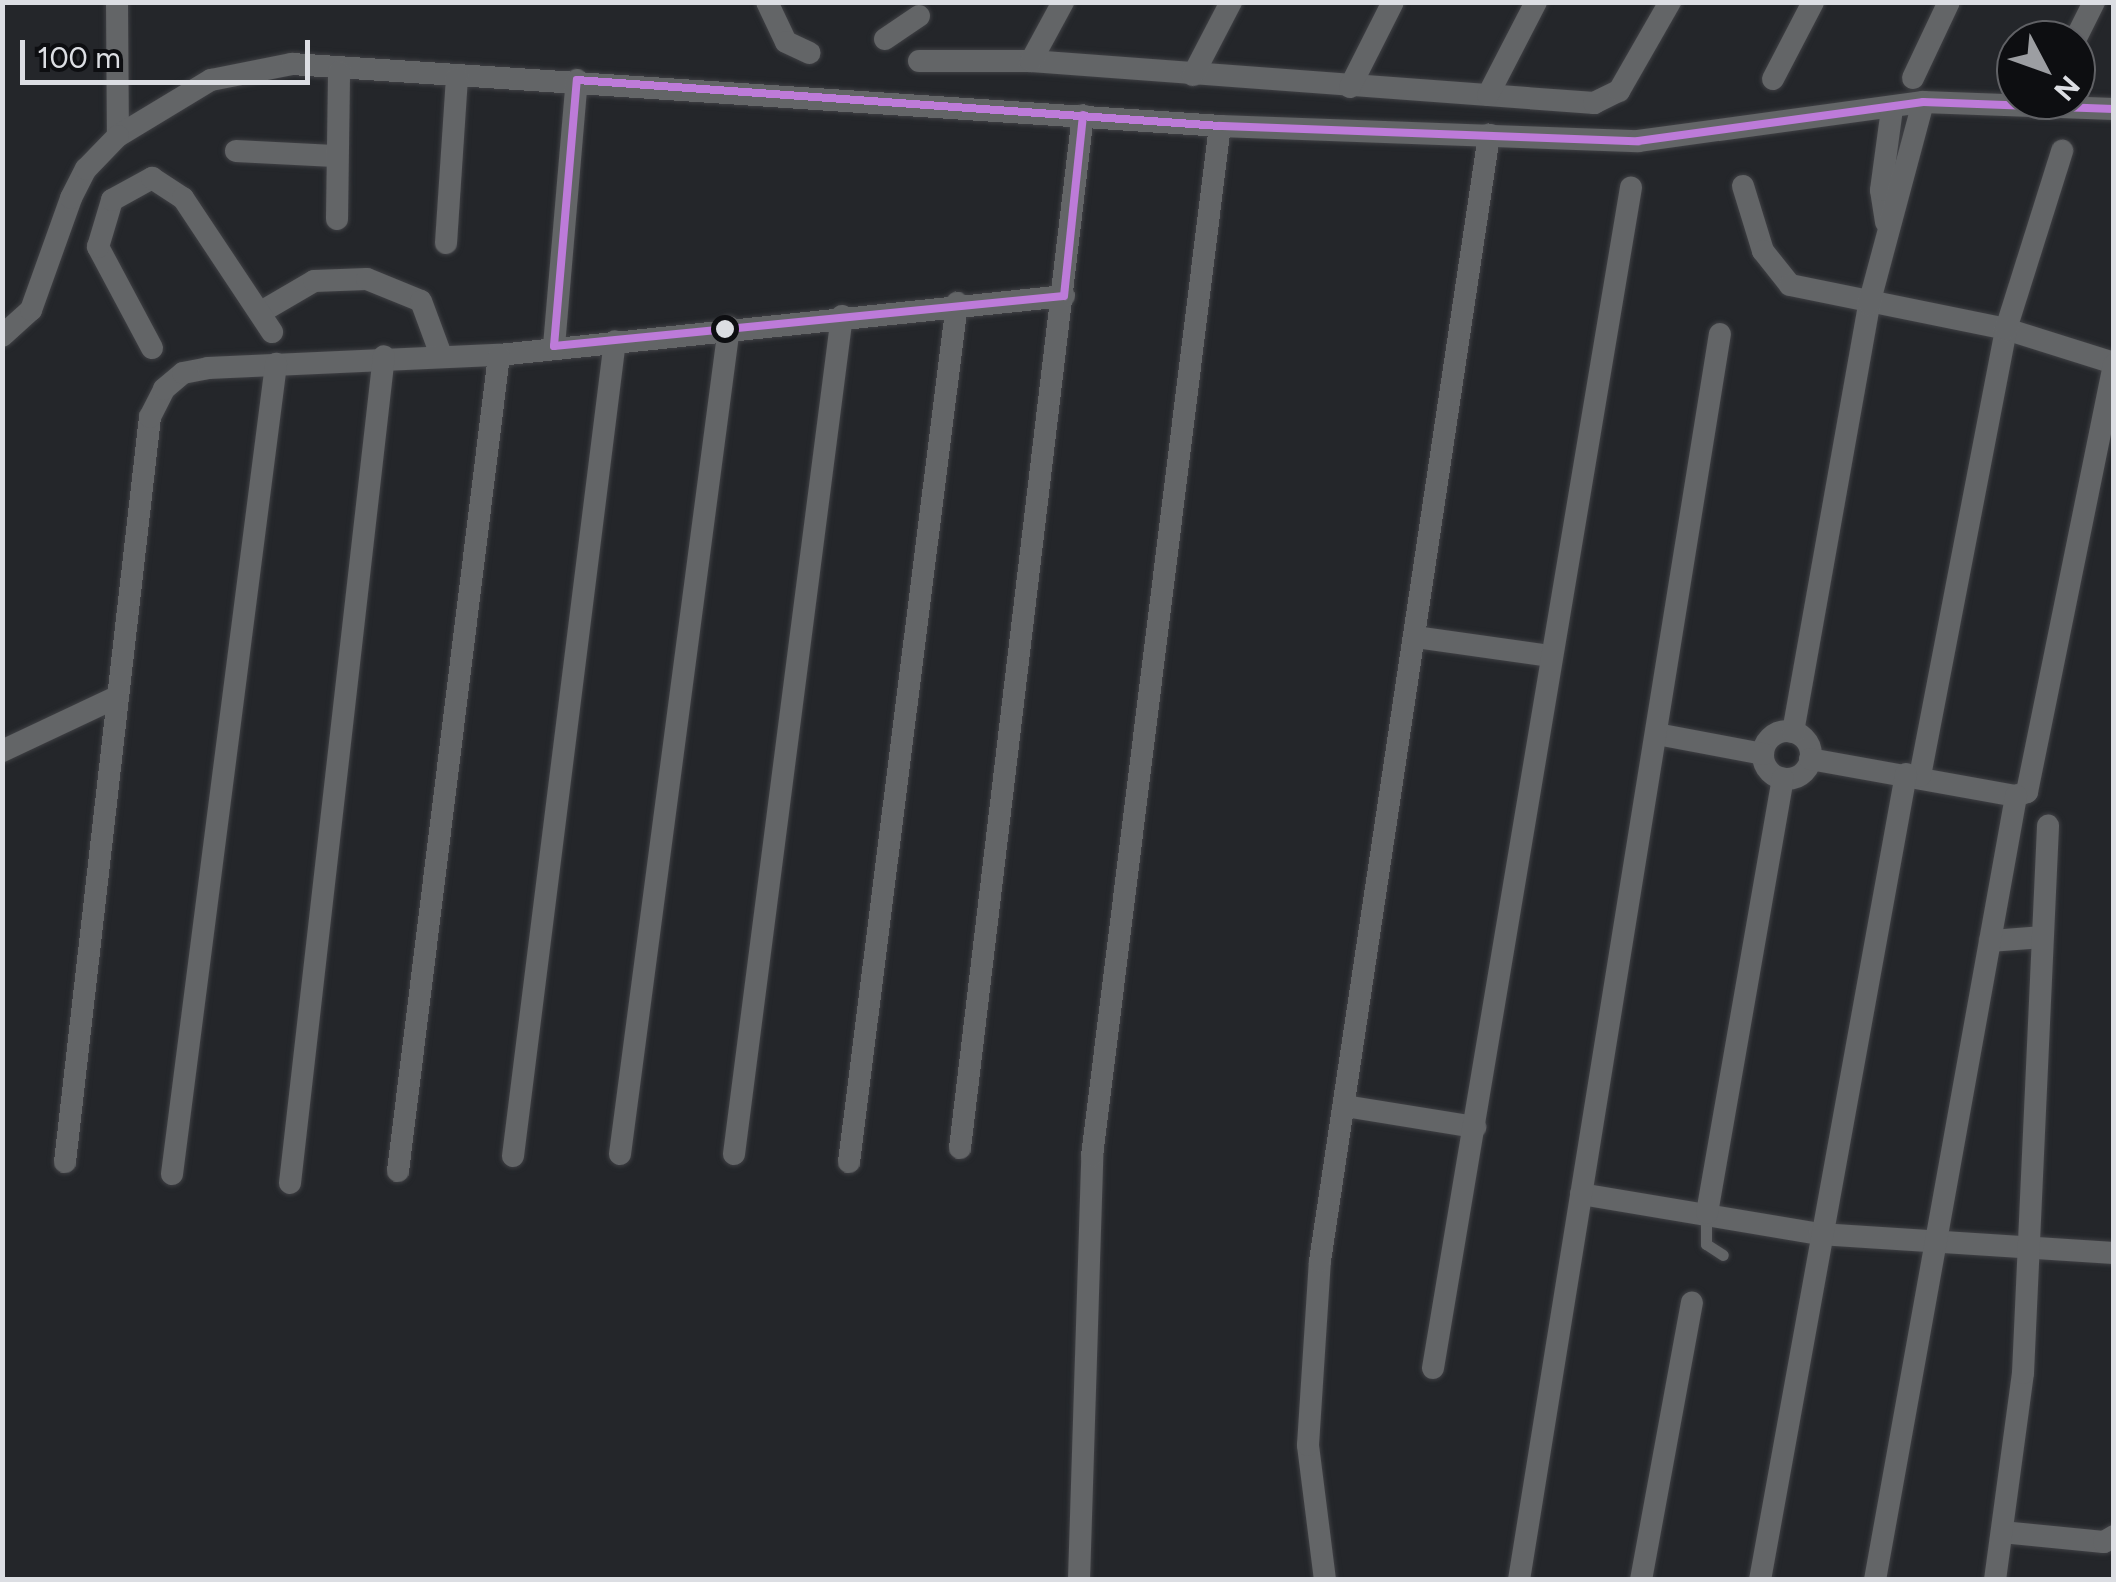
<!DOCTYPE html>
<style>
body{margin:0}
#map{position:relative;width:2116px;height:1582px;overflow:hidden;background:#24262a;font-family:Figtree,sans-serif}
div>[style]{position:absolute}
.roads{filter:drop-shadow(0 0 2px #3f4044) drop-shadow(0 0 2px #3f4044)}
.lane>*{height:11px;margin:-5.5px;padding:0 5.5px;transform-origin:5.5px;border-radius:5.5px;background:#636567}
.street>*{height:22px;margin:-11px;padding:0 11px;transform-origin:11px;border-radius:11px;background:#636567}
.street>.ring{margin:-11px;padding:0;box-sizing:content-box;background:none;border:22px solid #636567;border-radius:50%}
.bus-1>*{height:8px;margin:-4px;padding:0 4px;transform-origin:4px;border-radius:4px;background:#bd7bd9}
.dots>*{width:28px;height:28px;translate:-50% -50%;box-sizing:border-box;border:5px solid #0d0e11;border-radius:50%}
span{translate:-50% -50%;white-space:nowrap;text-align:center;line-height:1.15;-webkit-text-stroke:9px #0d0e11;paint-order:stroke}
.frame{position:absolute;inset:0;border:5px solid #dcdee3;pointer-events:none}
.north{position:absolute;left:1996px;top:20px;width:100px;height:100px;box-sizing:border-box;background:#0d0e11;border:2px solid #606165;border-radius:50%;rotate:131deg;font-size:28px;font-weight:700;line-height:40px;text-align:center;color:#dcdee3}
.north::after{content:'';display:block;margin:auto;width:35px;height:45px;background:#9c9ea2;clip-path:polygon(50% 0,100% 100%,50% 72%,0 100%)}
.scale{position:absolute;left:20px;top:40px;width:290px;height:45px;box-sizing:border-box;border:5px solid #dcdee3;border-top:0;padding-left:12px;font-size:30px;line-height:35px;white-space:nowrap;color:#dcdee3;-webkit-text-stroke:8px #0d0e11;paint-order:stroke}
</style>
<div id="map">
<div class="roads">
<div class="lane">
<div style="left:1706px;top:1215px;width:29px;rotate:90deg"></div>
<div style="left:1706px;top:1244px;width:20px;rotate:33deg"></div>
</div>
<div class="street">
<div style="left:117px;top:2px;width:134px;rotate:89.6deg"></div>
<div style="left:118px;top:136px;width:109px;rotate:-31.1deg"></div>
<div style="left:211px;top:80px;width:83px;rotate:-11.2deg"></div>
<div style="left:292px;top:64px;width:930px;rotate:3.82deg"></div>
<div style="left:1220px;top:126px;width:418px;rotate:2.1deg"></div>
<div style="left:1638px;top:141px;width:288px;rotate:-7.8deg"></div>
<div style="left:1923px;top:102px;width:191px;rotate:2.1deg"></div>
<div style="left:767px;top:2px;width:44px;rotate:64.6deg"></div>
<div style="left:786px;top:42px;width:26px;rotate:25deg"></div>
<div style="left:885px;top:39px;width:41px;rotate:-34.1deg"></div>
<div style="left:2075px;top:40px;width:42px;rotate:-63.4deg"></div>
<div style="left:919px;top:61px;width:112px"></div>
<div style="left:1031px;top:61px;width:565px;rotate:4.27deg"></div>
<div style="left:1594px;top:103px;width:28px;rotate:-26deg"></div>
<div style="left:1619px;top:91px;width:103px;rotate:-60.2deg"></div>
<div style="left:1031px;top:61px;width:67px;rotate:-61.5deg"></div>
<div style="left:1193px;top:75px;width:82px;rotate:-62.5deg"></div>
<div style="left:1913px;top:78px;width:84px;rotate:-64.7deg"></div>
<div style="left:1773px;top:79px;width:87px;rotate:-62.5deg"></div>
<div style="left:1350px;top:87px;width:95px;rotate:-63.2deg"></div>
<div style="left:1488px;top:95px;width:105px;rotate:-62.7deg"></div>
<div style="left:236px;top:151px;width:98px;rotate:2.9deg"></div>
<div style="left:1743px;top:186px;width:68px;rotate:72.9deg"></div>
<div style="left:1763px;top:251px;width:43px;rotate:51.5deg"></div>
<div style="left:1790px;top:285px;width:220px;rotate:11.5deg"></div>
<div style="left:2006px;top:329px;width:113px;rotate:17.5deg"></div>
<div style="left:337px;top:219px;width:147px;rotate:-89.2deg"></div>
<div style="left:1886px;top:222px;width:32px;rotate:-99deg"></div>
<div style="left:1881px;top:190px;width:82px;rotate:-82.3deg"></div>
<div style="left:446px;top:243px;width:165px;rotate:-86.2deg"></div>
<div style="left:261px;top:312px;width:61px;rotate:-30.3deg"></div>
<div style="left:314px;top:281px;width:53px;rotate:-2.2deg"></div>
<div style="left:367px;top:279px;width:58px;rotate:22.2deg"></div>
<div style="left:421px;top:301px;width:58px;rotate:69.7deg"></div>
<div style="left:2px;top:336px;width:39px;rotate:-42deg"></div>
<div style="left:31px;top:310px;width:119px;rotate:-70.3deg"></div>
<div style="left:71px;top:198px;width:33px;rotate:-63deg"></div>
<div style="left:86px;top:169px;width:46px;rotate:-45.9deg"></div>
<div style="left:554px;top:346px;width:267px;rotate:-85.1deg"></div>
<div style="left:152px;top:348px;width:115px;rotate:-118.1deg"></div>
<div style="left:98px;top:247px;width:49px;rotate:-73.4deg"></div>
<div style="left:112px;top:200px;width:46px;rotate:-28.8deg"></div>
<div style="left:152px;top:178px;width:37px;rotate:33deg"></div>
<div style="left:183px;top:198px;width:161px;rotate:56.4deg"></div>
<div style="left:1415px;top:637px;width:137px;rotate:8deg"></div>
<div class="ring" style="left:1763px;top:731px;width:26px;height:26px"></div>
<div style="left:1793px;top:732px;width:435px;rotate:-79.9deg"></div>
<div style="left:1869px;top:304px;width:209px;rotate:-75deg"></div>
<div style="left:1657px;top:734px;width:108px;rotate:10.7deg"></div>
<div style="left:2px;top:751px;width:127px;rotate:-25.2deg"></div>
<div style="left:1810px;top:759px;width:209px;rotate:10.2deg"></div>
<div style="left:2016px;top:796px;width:12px;rotate:-20deg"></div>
<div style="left:2027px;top:792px;width:436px;rotate:-78.5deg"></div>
<div style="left:1920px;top:776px;width:455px;rotate:-79.1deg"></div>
<div style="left:2006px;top:329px;width:187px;rotate:-72.5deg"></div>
<div style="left:1990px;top:941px;width:52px;rotate:-4.4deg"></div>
<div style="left:1345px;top:1106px;width:132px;rotate:9.2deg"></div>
<div style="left:960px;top:1148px;width:1040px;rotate:-83.21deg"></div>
<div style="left:620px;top:1154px;width:834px;rotate:-82.49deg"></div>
<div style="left:734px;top:1154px;width:845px;rotate:-82.66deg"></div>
<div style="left:513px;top:1156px;width:821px;rotate:-82.87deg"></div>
<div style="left:65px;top:1162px;width:750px;rotate:-83.49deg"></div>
<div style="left:150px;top:417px;width:31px;rotate:-63deg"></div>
<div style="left:164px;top:389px;width:25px;rotate:-40deg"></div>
<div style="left:183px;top:373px;width:25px;rotate:-11deg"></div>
<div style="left:208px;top:368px;width:291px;rotate:-2.6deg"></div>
<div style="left:499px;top:355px;width:568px;rotate:-5.96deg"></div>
<div style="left:849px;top:1162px;width:866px;rotate:-82.83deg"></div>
<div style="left:398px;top:1171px;width:822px;rotate:-82.94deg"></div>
<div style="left:172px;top:1174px;width:817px;rotate:-82.68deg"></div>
<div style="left:290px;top:1183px;width:832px;rotate:-83.52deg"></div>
<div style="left:1581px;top:1194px;width:241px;rotate:9.5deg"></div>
<div style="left:1819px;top:1234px;width:296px;rotate:3.7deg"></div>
<div style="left:1707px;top:1213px;width:441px;rotate:-80.1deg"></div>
<div style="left:1433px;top:1368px;width:1197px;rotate:-80.48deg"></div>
<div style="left:2002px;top:1532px;width:102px;rotate:5.6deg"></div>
<div style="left:2104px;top:1542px;width:12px;rotate:-31deg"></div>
<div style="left:1079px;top:1580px;width:424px;rotate:-88.2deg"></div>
<div style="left:1092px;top:1156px;width:1038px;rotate:-82.92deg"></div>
<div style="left:1325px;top:1580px;width:136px;rotate:-97.2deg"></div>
<div style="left:1308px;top:1445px;width:184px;rotate:-86.3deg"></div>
<div style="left:1320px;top:1261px;width:1139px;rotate:-81.46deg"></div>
<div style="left:1519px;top:1580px;width:1262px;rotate:-80.84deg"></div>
<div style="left:1641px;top:1580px;width:282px;rotate:-79.6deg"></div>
<div style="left:1760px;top:1580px;width:819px;rotate:-79.73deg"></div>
<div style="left:1875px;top:1580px;width:797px;rotate:-79.8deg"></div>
<div style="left:1995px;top:1580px;width:209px;rotate:-82.3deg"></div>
<div style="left:2023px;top:1373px;width:548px;rotate:-87.38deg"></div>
</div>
</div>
<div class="bus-1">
<div style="left:577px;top:80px;width:645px;rotate:4.09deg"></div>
<div style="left:1220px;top:126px;width:418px;rotate:2.1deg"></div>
<div style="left:1638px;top:141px;width:288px;rotate:-7.8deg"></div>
<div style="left:1923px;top:102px;width:191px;rotate:2.1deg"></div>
<div style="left:1064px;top:296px;width:182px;rotate:-84deg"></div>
<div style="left:554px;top:346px;width:512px;rotate:-5.6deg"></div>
<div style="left:554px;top:346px;width:267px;rotate:-85.1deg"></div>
</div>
<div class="dots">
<div style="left:725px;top:329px;background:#dcdee3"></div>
</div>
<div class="frame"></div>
<div class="north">N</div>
<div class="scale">100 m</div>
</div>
